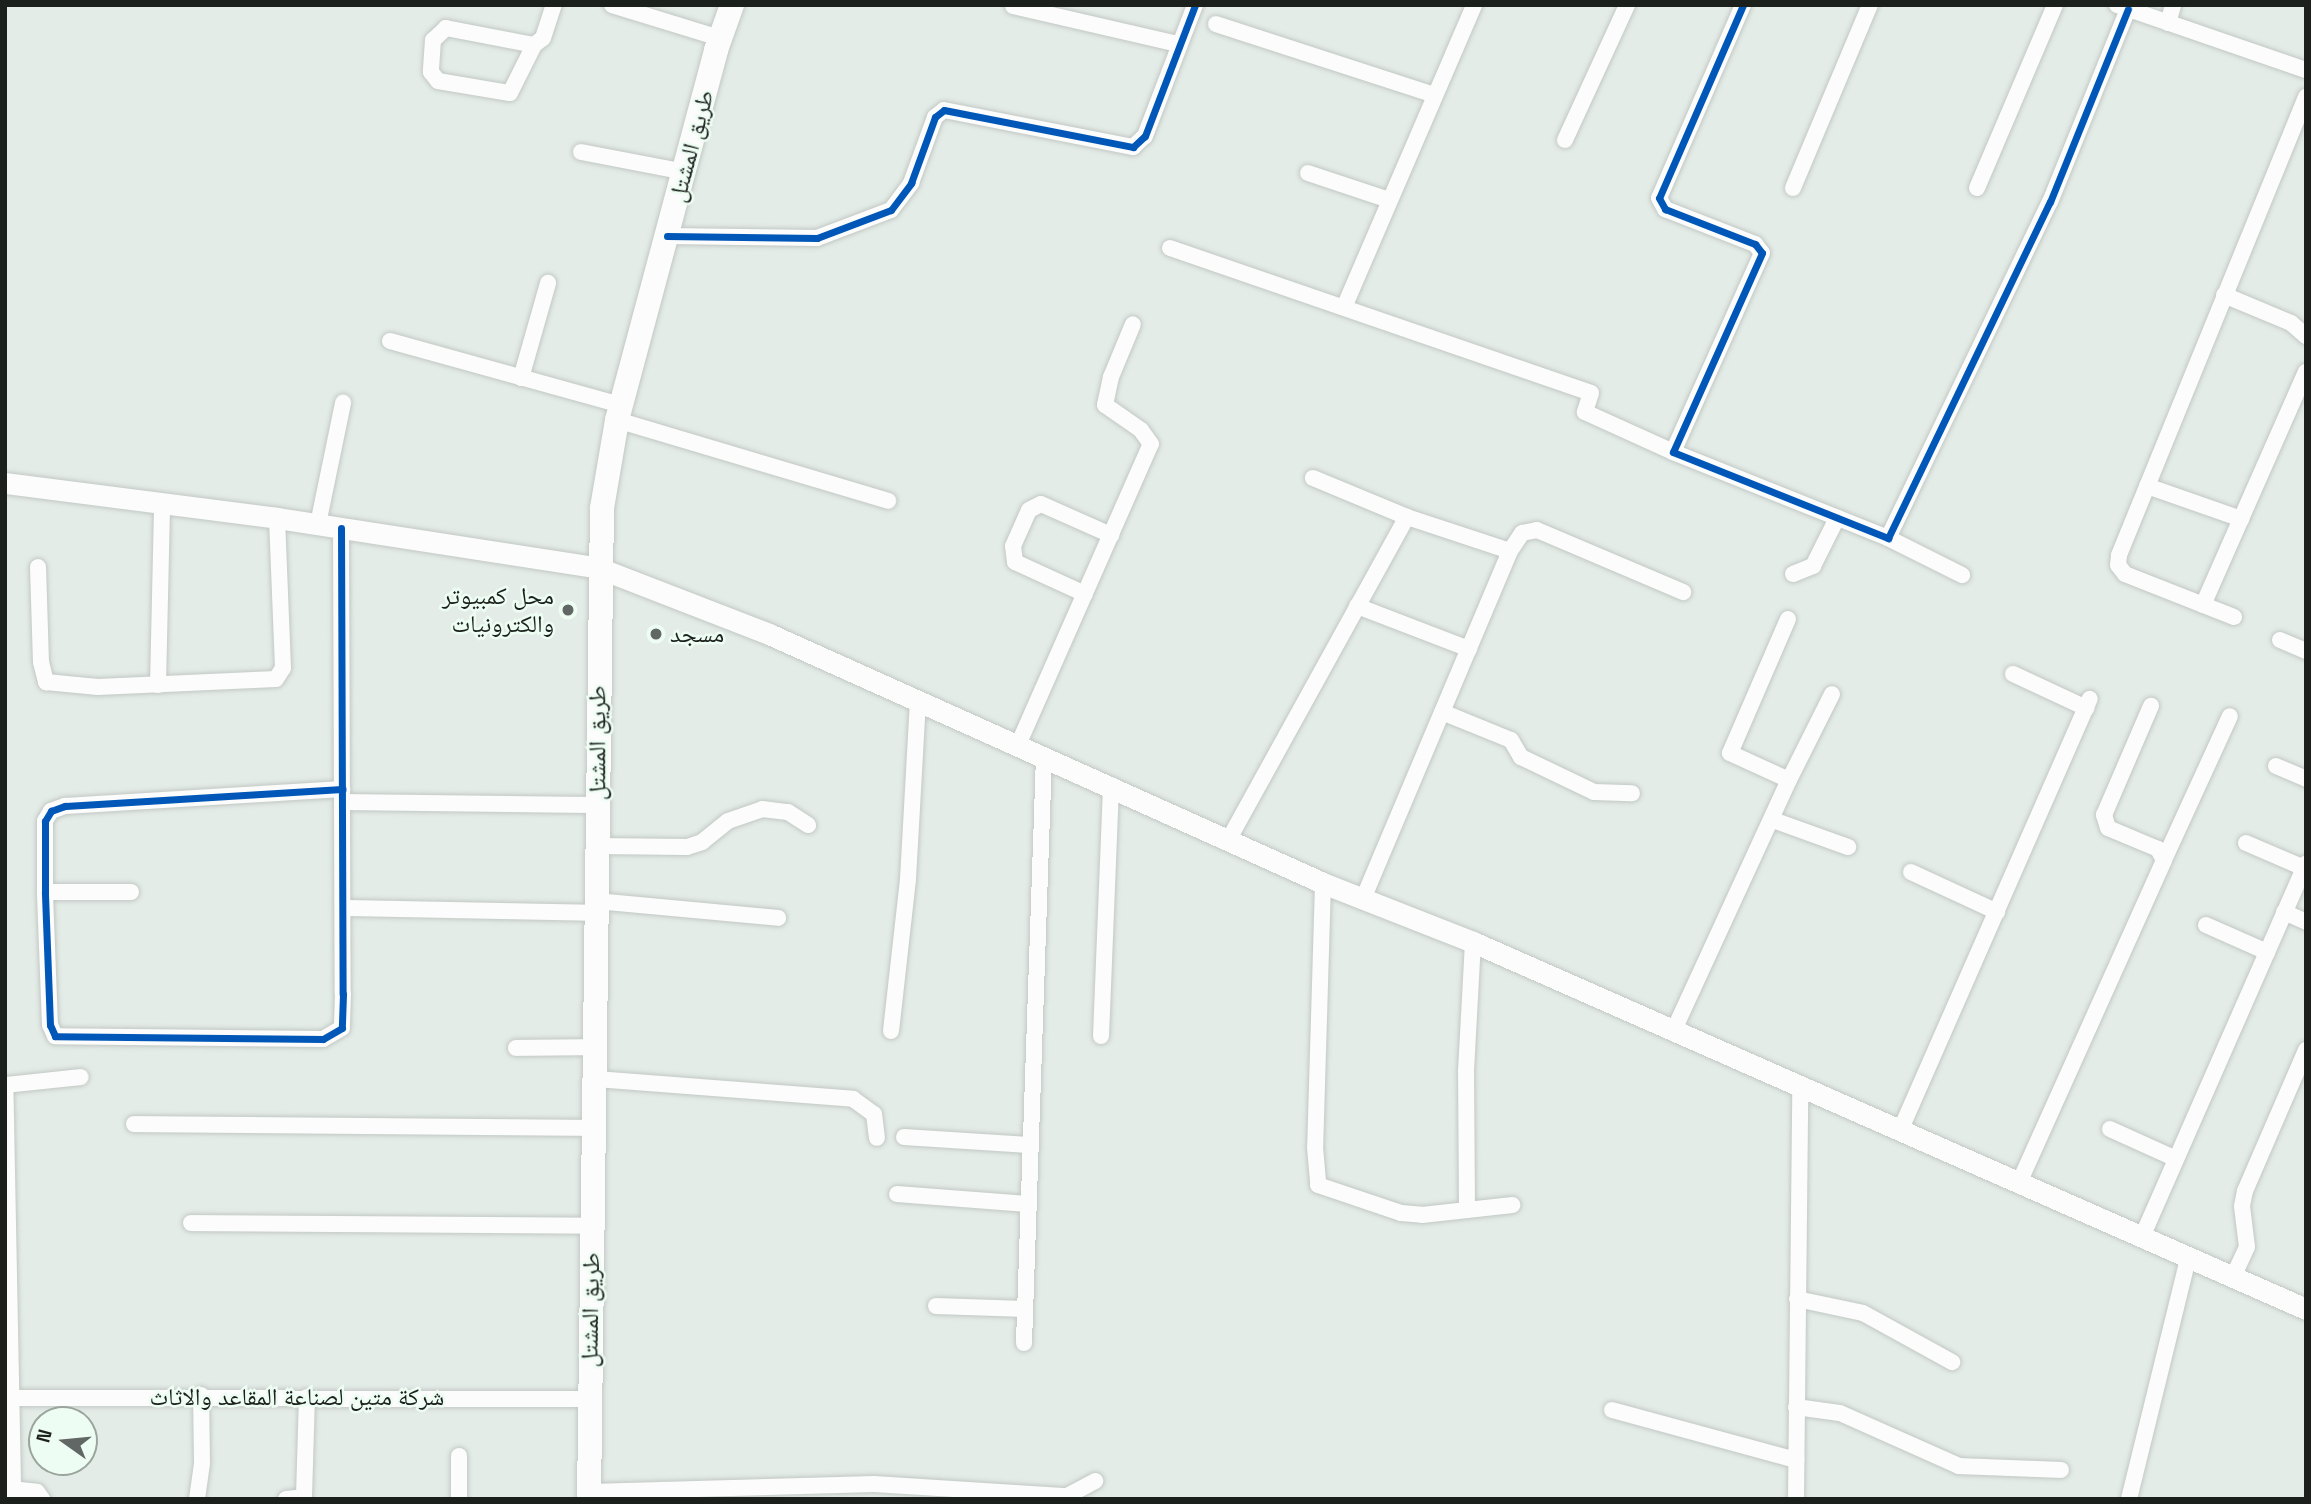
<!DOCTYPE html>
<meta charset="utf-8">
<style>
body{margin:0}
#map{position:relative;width:2311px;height:1504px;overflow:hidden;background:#e4ece7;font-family:"Space Grotesk","Noto Naskh Arabic",sans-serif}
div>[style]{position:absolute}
.roads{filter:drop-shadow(0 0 2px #c2c8c4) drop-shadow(0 0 2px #c2c8c4)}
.street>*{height:16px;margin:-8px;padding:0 8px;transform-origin:8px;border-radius:8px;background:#fbfcfb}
.secondary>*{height:21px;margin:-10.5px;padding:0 10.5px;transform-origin:10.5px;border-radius:10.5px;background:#fbfcfb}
.primary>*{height:24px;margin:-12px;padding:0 12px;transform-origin:12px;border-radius:12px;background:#fbfcfb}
.cycleway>*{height:7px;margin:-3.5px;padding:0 3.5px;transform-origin:3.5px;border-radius:3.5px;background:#0057b8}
.dots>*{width:19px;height:19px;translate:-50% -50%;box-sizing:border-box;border:4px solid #eefdf3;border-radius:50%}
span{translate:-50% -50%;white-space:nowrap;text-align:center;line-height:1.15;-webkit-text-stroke:5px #eefdf3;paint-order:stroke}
.street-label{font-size:24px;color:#1b201d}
.poi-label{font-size:24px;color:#1b201d}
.right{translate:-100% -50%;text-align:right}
.left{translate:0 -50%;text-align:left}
.frame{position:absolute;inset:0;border:7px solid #1b201d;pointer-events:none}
.north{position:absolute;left:28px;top:1406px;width:70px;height:70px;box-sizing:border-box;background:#eefdf3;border:2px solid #9aa59d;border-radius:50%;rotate:285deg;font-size:19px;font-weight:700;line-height:28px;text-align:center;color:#1b201d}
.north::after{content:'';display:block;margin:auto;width:24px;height:32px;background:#616764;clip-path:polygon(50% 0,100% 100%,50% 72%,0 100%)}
</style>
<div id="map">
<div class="roads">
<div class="street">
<div style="left:612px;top:5px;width:112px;rotate:17.1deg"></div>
<div style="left:1743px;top:5px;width:210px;rotate:113.5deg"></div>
<div style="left:1659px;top:198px;width:13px;rotate:61deg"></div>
<div style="left:1665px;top:209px;width:97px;rotate:21.3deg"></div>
<div style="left:1755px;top:244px;width:11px;rotate:52deg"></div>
<div style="left:1762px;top:253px;width:218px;rotate:114.1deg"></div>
<div style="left:1673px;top:452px;width:232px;rotate:21.8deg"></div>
<div style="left:1888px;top:538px;width:373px;rotate:-64.3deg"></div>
<div style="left:2050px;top:202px;width:208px;rotate:-68deg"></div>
<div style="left:2117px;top:5px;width:200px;rotate:19deg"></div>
<div style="left:1013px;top:6px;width:169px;rotate:13deg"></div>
<div style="left:2168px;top:23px;width:19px;rotate:-74deg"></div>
<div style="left:1216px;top:24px;width:229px;rotate:18deg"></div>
<div style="left:534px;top:45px;width:90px;rotate:-169.1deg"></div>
<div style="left:446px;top:28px;width:18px;rotate:137deg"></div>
<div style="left:433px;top:40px;width:32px;rotate:94deg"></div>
<div style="left:431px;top:72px;width:11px;rotate:52deg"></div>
<div style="left:438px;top:81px;width:73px;rotate:9.5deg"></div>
<div style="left:510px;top:93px;width:54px;rotate:-63.4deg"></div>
<div style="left:534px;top:45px;width:11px;rotate:-38deg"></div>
<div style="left:543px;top:38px;width:35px;rotate:-72deg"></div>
<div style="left:1565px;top:140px;width:149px;rotate:-65.3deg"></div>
<div style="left:581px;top:152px;width:107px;rotate:10.8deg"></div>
<div style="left:1308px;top:173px;width:85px;rotate:18.4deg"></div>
<div style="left:1793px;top:188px;width:199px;rotate:-67.2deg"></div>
<div style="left:1977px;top:188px;width:199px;rotate:-66.9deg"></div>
<div style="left:667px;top:236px;width:150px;rotate:0.8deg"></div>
<div style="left:817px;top:238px;width:79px;rotate:-20.7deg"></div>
<div style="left:891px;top:210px;width:34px;rotate:-53deg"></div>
<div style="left:911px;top:183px;width:70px;rotate:-70deg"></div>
<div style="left:935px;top:117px;width:11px;rotate:-38deg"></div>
<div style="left:944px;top:110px;width:193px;rotate:11.1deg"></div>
<div style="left:1133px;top:147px;width:16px;rotate:-43deg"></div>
<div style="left:1145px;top:136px;width:140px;rotate:-69.1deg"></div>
<div style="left:1170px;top:248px;width:445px;rotate:19deg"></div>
<div style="left:1591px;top:393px;width:20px;rotate:108deg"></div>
<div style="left:1585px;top:412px;width:97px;rotate:24.4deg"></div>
<div style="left:2224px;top:295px;width:73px;rotate:22.7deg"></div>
<div style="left:2291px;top:323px;width:20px;rotate:41deg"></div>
<div style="left:1345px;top:305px;width:327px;rotate:-66.7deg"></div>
<div style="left:390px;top:341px;width:240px;rotate:15.5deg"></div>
<div style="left:521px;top:378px;width:99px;rotate:-74.1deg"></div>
<div style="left:617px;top:420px;width:283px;rotate:16.6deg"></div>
<div style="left:2147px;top:486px;width:100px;rotate:19.3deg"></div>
<div style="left:1407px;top:517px;width:108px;rotate:18.3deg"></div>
<div style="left:1510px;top:551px;width:22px;rotate:-56deg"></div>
<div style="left:1522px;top:533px;width:15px;rotate:-11deg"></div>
<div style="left:1537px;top:530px;width:159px;rotate:23deg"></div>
<div style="left:318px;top:524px;width:124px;rotate:-78.3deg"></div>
<div style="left:341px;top:528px;width:466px;rotate:89.8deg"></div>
<div style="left:343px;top:994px;width:34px;rotate:92deg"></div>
<div style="left:342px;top:1028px;width:22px;rotate:150deg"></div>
<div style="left:323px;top:1039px;width:268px;rotate:-179.4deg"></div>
<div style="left:55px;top:1036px;width:12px;rotate:-114deg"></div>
<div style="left:50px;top:1025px;width:133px;rotate:-92.2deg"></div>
<div style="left:45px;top:892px;width:71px;rotate:-90deg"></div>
<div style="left:45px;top:821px;width:12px;rotate:-59deg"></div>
<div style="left:51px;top:811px;width:15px;rotate:-20deg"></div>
<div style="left:65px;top:806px;width:278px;rotate:-3.5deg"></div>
<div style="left:1888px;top:538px;width:83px;rotate:26.6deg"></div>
<div style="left:38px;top:567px;width:95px;rotate:88.2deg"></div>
<div style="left:41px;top:662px;width:21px;rotate:76deg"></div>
<div style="left:46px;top:682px;width:52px;rotate:5.5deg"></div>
<div style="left:98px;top:687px;width:178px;rotate:-2.6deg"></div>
<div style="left:276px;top:679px;width:13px;rotate:-58deg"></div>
<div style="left:283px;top:668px;width:150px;rotate:-92.3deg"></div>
<div style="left:1793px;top:574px;width:22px;rotate:-22deg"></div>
<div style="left:1813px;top:566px;width:54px;rotate:-63.4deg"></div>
<div style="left:1085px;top:594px;width:77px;rotate:-155.4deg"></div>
<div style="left:1015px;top:562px;width:16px;rotate:-97deg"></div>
<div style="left:1013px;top:546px;width:39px;rotate:-66deg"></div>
<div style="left:1029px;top:510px;width:13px;rotate:-27deg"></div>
<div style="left:1041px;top:504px;width:77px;rotate:23.9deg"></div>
<div style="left:2203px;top:605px;width:255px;rotate:-66.2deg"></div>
<div style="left:1357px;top:606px;width:120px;rotate:21deg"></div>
<div style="left:2234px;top:617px;width:117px;rotate:-158.5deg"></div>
<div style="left:2125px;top:574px;width:11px;rotate:-128deg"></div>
<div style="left:2118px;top:565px;width:10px;rotate:-84deg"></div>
<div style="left:2119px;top:555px;width:495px;rotate:-67.8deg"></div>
<div style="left:2280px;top:640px;width:28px;rotate:23deg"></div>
<div style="left:2013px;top:674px;width:81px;rotate:25deg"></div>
<div style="left:158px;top:685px;width:182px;rotate:-88.7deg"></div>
<div style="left:1442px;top:712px;width:74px;rotate:22.1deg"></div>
<div style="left:1511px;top:740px;width:20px;rotate:60deg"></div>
<div style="left:1521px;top:757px;width:81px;rotate:25.6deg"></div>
<div style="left:1594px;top:792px;width:38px;rotate:2deg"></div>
<div style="left:1018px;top:745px;width:329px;rotate:-66.2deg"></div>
<div style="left:1151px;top:444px;width:17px;rotate:-126deg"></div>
<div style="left:1141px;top:430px;width:44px;rotate:-145.2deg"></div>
<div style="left:1105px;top:405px;width:29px;rotate:-78deg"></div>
<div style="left:1111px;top:377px;width:57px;rotate:-67.5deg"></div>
<div style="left:2276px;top:766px;width:33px;rotate:23deg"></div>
<div style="left:1789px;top:780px;width:96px;rotate:-63.4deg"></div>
<div style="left:342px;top:802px;width:255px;rotate:0.7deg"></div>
<div style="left:1773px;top:820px;width:80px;rotate:19.8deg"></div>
<div style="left:1229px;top:839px;width:368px;rotate:-61.1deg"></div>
<div style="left:1407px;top:517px;width:102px;rotate:-157.5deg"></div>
<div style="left:2246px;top:843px;width:63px;rotate:23.3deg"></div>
<div style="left:597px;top:846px;width:90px;rotate:0.6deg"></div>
<div style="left:687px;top:847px;width:16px;rotate:-18deg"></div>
<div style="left:702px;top:842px;width:33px;rotate:-39deg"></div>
<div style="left:728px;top:821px;width:36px;rotate:-19deg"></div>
<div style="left:762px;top:809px;width:26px;rotate:7deg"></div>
<div style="left:788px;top:812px;width:24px;rotate:33deg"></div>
<div style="left:2164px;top:860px;width:158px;rotate:-65.4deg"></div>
<div style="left:1911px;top:872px;width:95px;rotate:24.9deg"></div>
<div style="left:1323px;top:883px;width:264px;rotate:91.7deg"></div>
<div style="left:1315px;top:1147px;width:38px;rotate:85deg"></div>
<div style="left:1318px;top:1185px;width:88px;rotate:18.6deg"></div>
<div style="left:1401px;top:1213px;width:21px;rotate:5deg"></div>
<div style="left:1422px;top:1215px;width:91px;rotate:-6.3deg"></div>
<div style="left:45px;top:892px;width:86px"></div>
<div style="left:1363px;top:899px;width:378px;rotate:-67.1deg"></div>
<div style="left:596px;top:901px;width:183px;rotate:5.3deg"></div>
<div style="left:343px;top:908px;width:253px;rotate:1.1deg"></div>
<div style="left:2284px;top:912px;width:24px;rotate:24deg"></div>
<div style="left:2206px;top:925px;width:67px;rotate:23.9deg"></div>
<div style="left:891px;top:1031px;width:153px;rotate:-83.6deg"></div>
<div style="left:908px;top:879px;width:178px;rotate:-86.8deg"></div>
<div style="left:1673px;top:1032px;width:277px;rotate:-65.3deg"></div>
<div style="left:1789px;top:780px;width:65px;rotate:-155.4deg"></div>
<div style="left:1730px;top:753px;width:146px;rotate:-66.6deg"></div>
<div style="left:1101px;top:1036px;width:251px;rotate:-87.7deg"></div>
<div style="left:516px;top:1048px;width:80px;rotate:-0.7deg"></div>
<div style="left:596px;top:1079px;width:258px;rotate:4.4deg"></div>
<div style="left:853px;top:1099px;width:26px;rotate:36deg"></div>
<div style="left:874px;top:1114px;width:24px;rotate:83deg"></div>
<div style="left:134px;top:1124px;width:460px;rotate:0.5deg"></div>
<div style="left:2110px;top:1129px;width:72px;rotate:24.4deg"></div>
<div style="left:1900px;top:1131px;width:472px;rotate:-66.3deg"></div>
<div style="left:904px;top:1137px;width:125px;rotate:3.7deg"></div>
<div style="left:2019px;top:1183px;width:354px;rotate:-65.8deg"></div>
<div style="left:2164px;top:860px;width:13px;rotate:-119deg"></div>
<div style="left:2158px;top:849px;width:54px;rotate:-157.2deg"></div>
<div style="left:2108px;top:828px;width:14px;rotate:-107deg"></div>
<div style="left:2104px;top:815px;width:119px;rotate:-66.7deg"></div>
<div style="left:897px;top:1194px;width:131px;rotate:4.4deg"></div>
<div style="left:1467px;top:1209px;width:138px;rotate:-90.4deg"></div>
<div style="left:1466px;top:1071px;width:129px;rotate:-86.9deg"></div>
<div style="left:191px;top:1223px;width:400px;rotate:0.4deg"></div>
<div style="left:2142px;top:1237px;width:408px;rotate:-66.3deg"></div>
<div style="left:2233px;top:1277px;width:33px;rotate:-65deg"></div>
<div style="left:2247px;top:1247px;width:41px;rotate:-97deg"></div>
<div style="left:2242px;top:1206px;width:15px;rotate:-79deg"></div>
<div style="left:2245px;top:1191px;width:154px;rotate:-66.6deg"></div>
<div style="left:1797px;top:1299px;width:67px;rotate:12deg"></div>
<div style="left:1863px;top:1313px;width:102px;rotate:28.8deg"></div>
<div style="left:936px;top:1306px;width:89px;rotate:1.9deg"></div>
<div style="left:1024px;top:1343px;width:587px;rotate:-88.05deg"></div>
<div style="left:5px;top:1398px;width:584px;rotate:0.1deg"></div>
<div style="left:1796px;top:1407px;width:44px;rotate:7.8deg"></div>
<div style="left:1840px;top:1413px;width:130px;rotate:24deg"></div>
<div style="left:1959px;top:1466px;width:102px;rotate:2.2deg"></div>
<div style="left:1612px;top:1410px;width:191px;rotate:15.2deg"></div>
<div style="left:459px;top:1456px;width:43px;rotate:90deg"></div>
<div style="left:10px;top:1489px;width:27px;rotate:6deg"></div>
<div style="left:37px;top:1492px;width:9px;rotate:54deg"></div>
<div style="left:5px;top:1490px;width:10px;rotate:-37deg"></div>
<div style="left:13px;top:1484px;width:399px;rotate:-91.1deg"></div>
<div style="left:5px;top:1085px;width:76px;rotate:-6deg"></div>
<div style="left:590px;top:1492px;width:284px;rotate:-1.6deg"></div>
<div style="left:874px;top:1484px;width:193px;rotate:3.6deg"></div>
<div style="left:1067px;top:1496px;width:32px;rotate:-28deg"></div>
<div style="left:197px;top:1499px;width:36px;rotate:-82deg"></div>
<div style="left:202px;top:1463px;width:68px;rotate:-90.8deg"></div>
<div style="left:286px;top:1499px;width:18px;rotate:-6deg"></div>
<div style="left:304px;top:1497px;width:100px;rotate:-88.3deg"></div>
<div style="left:1796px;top:1499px;width:415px;rotate:-89.4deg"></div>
<div style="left:2129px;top:1499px;width:247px;rotate:-76.2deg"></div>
</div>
<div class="secondary">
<div style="left:5px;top:483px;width:274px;rotate:7.3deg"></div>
<div style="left:277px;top:518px;width:326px;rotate:8.8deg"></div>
<div style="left:599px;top:568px;width:182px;rotate:21.2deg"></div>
<div style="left:769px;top:634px;width:607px;rotate:24.2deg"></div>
<div style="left:1323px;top:883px;width:161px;rotate:21.5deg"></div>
<div style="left:1473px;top:942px;width:910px;rotate:23.78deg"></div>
</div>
<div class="primary">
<div style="left:589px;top:1499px;width:991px;rotate:-89.25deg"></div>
<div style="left:602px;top:508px;width:89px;rotate:-80.3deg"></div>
<div style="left:617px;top:420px;width:383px;rotate:-75deg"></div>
<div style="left:716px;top:50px;width:48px;rotate:-70.4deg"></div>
</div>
</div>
<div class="cycleway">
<div style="left:1743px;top:5px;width:210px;rotate:113.5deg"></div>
<div style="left:1659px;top:198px;width:13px;rotate:61deg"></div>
<div style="left:1665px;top:209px;width:97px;rotate:21.3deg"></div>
<div style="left:1755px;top:244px;width:11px;rotate:52deg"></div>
<div style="left:1762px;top:253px;width:218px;rotate:114.1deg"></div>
<div style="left:1673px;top:452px;width:232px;rotate:21.8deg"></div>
<div style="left:1888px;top:538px;width:373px;rotate:-64.3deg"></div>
<div style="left:2050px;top:202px;width:208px;rotate:-68deg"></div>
<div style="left:667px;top:236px;width:150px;rotate:0.8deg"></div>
<div style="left:817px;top:238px;width:79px;rotate:-20.7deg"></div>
<div style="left:891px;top:210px;width:34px;rotate:-53deg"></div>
<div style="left:911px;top:183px;width:70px;rotate:-70deg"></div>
<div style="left:935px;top:117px;width:11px;rotate:-38deg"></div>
<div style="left:944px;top:110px;width:193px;rotate:11.1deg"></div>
<div style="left:1133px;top:147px;width:16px;rotate:-43deg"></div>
<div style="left:1145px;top:136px;width:140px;rotate:-69.1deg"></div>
<div style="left:341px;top:528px;width:466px;rotate:89.8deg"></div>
<div style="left:343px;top:994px;width:34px;rotate:92deg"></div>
<div style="left:342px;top:1028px;width:22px;rotate:150deg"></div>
<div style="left:323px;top:1039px;width:268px;rotate:-179.4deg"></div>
<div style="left:55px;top:1036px;width:12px;rotate:-114deg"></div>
<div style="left:50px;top:1025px;width:133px;rotate:-92.2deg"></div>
<div style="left:45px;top:892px;width:71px;rotate:-90deg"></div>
<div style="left:45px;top:821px;width:12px;rotate:-59deg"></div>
<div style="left:51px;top:811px;width:15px;rotate:-20deg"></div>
<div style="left:65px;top:806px;width:278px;rotate:-3.5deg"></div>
</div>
<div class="dots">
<div style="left:568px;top:610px;background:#616764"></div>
<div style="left:656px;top:634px;background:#616764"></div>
</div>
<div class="street-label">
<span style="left:691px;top:146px;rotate:-75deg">طريق المشتل</span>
<span style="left:597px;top:743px;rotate:-90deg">طريق المشتل</span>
<span style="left:590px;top:1310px;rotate:-89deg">طريق المشتل</span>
<span style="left:297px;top:1397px">شركة متين لصناعة المقاعد والاثاث</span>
</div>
<div class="poi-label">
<span class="right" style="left:554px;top:610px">محل كمبيوتر<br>والكترونيات</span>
<span class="left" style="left:670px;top:634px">مسجد</span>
</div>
<div class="frame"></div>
<div class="north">N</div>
</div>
